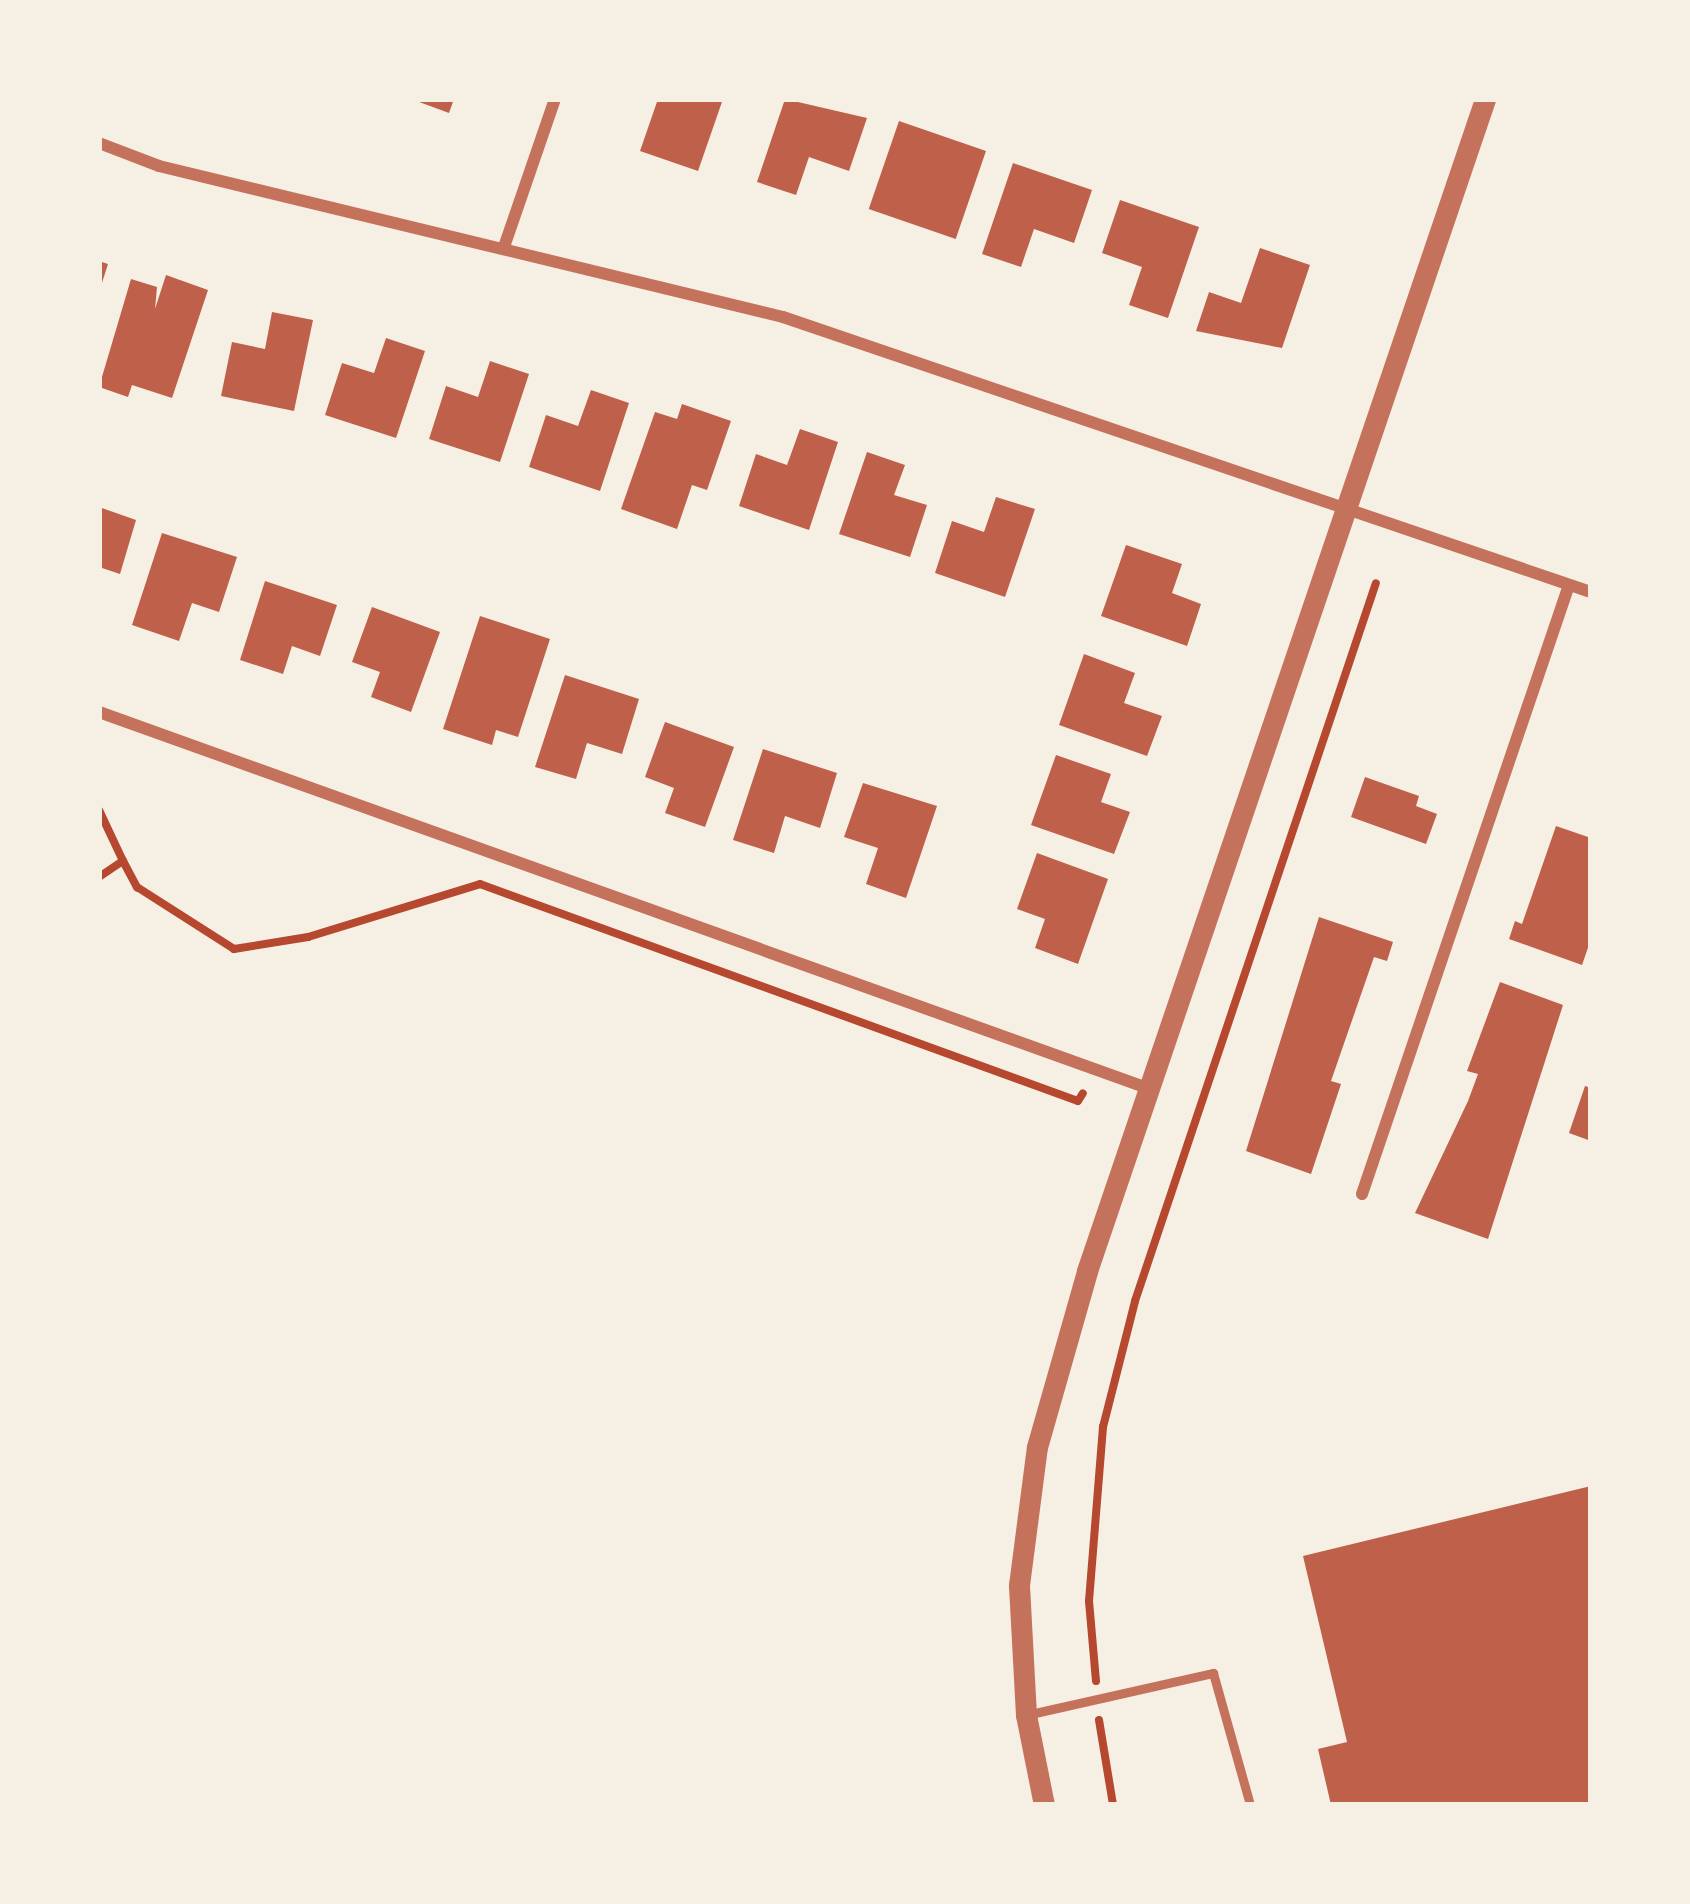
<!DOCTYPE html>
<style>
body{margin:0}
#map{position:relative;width:1690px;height:1904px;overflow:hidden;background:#f6efe4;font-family:Rubik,sans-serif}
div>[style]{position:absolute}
.building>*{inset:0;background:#bf614a;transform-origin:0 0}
.path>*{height:8px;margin:-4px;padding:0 4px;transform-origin:4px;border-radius:4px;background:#b5482f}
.service>*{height:9px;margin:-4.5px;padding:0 4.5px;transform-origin:4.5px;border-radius:4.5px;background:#c5725c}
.minor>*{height:12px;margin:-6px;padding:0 6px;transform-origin:6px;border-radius:6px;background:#c5725c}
.tertiary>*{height:21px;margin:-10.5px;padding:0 10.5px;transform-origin:10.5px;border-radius:10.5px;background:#c5725c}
span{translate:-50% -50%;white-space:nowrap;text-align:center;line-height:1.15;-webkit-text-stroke:12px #f6efe4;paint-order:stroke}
.frame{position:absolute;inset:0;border:102px solid #f6efe4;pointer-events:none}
</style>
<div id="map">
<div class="building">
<div style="clip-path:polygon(411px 99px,454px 99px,449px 113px)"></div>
<div style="clip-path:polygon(658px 99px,723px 99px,698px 171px,640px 151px)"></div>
<div style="clip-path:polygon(785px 99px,867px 118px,849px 171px,809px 157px,796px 195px,757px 182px)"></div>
<div style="left:899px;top:121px;width:92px;height:93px;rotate:19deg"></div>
<div style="clip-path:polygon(1013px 163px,1092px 190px,1074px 243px,1034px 229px,1021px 267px,982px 254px)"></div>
<div style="clip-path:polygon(1120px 200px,1199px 227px,1168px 318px,1129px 305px,1142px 267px,1102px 253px)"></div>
<div style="clip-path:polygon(1260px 248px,1310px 265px,1282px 348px,1196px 331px,1209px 292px,1241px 303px)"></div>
<div style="clip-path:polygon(99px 261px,108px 264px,100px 289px,99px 289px)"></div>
<div style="clip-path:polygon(166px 275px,208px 290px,172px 398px,132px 385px,128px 397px,99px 387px,131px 279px,157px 287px,155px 309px)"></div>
<div style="clip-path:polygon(272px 312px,313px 320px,294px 411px,221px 396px,232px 342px,265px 349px)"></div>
<div style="clip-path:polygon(386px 338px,425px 351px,396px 438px,325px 415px,342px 363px,374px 373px)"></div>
<div style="clip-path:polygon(490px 361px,529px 374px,500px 462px,429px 439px,446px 386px,478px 397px)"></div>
<div style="clip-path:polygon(591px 390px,629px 403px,600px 491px,529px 467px,546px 415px,578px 426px)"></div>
<div style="clip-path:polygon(682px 404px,731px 421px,707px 490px,692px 485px,677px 529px,621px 509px,655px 412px,677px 419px)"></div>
<div style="clip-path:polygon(800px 429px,838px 442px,809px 530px,739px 506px,756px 454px,787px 465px)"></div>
<div style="clip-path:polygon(867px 452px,905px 465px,894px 495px,927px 505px,910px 557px,839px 534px)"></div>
<div style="clip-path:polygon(996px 497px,1035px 509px,1005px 597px,935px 573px,952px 521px,984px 532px)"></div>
<div style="clip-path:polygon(99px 507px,136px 520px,120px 574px,99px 567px)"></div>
<div style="clip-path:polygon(162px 533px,237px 557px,219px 612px,192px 603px,179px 641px,132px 625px)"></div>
<div style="clip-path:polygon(1126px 545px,1182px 564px,1172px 593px,1201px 604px,1187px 646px,1101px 616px)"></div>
<div style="clip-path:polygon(265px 581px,337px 605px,320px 656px,292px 646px,283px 674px,240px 660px)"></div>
<div style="clip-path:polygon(372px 607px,440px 632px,411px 712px,371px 697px,380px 672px,352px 662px)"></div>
<div style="clip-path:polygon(480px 616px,550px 639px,518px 737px,496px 730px,492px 745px,443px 729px)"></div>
<div style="clip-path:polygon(1084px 654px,1135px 673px,1124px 703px,1162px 716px,1147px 756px,1059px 725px)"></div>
<div style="clip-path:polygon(565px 675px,639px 699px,622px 754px,587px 743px,576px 779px,535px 767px)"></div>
<div style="clip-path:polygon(665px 722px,734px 747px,705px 827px,665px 813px,674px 788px,645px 777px)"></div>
<div style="clip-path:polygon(763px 749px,837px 773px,820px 828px,785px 816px,774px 853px,733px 840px)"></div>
<div style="clip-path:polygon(1056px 755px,1111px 774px,1101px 802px,1130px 812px,1114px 854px,1031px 825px)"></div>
<div style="clip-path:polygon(1365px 777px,1419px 796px,1416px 806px,1437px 814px,1426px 844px,1351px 817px)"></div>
<div style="clip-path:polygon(863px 783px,937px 806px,906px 898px,866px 884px,878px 848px,844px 837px)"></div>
<div style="clip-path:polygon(1556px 826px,1591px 838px,1591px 939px,1582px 965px,1509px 939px,1515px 921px,1522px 924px)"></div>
<div style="clip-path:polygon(1037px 853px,1108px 879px,1078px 964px,1035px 948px,1045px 919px,1017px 909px)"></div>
<div style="clip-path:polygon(1319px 917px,1393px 942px,1387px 961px,1374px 957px,1331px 1081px,1341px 1084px,1311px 1174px,1246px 1151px)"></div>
<div style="clip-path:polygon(1500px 982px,1563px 1005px,1488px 1239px,1415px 1213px,1468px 1101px,1478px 1074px,1467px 1071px)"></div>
<div style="clip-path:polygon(1585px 1086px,1591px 1088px,1591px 1141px,1569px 1133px)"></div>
<div style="clip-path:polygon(1591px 1486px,1591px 1805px,1331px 1805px,1318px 1749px,1347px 1742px,1303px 1556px)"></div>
</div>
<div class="path">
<div style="left:99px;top:810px;width:56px;rotate:64.8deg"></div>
<div style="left:99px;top:877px;width:29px;rotate:-34deg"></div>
<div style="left:123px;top:861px;width:30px;rotate:62deg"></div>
<div style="left:137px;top:887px;width:115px;rotate:32.6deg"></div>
<div style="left:234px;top:949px;width:75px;rotate:-9.2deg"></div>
<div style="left:308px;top:937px;width:180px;rotate:-17.1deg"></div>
<div style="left:480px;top:884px;width:636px;rotate:19.94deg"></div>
<div style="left:1078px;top:1101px;width:9px;rotate:-58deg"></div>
<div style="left:1096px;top:1681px;width:80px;rotate:-95deg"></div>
<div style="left:1089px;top:1601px;width:175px;rotate:-85.4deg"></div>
<div style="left:1103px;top:1427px;width:130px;rotate:-75.7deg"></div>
<div style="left:1135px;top:1301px;width:757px;rotate:-71.45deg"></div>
<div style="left:1099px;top:1720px;width:86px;rotate:80.6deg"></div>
</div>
<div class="service">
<div style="left:1026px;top:1715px;width:192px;rotate:-12.7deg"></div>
<div style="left:1213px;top:1673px;width:137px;rotate:74.3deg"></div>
</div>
<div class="minor">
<div style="left:99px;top:143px;width:64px;rotate:21deg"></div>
<div style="left:159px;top:166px;width:642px;rotate:13.6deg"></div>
<div style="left:783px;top:317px;width:854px;rotate:18.8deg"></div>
<div style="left:504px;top:247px;width:157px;rotate:-71deg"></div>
<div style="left:99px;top:712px;width:1117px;rotate:19.73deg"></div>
<div style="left:1362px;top:1194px;width:643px;rotate:-71.23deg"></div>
</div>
<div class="tertiary">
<div style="left:1044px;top:1805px;width:92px;rotate:-101.3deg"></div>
<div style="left:1026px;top:1715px;width:130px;rotate:-93.1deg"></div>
<div style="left:1019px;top:1585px;width:139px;rotate:-82.6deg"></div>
<div style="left:1037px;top:1447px;width:183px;rotate:-74.1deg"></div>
<div style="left:1087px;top:1271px;width:1238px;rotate:-71.24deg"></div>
</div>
<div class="frame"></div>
</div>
